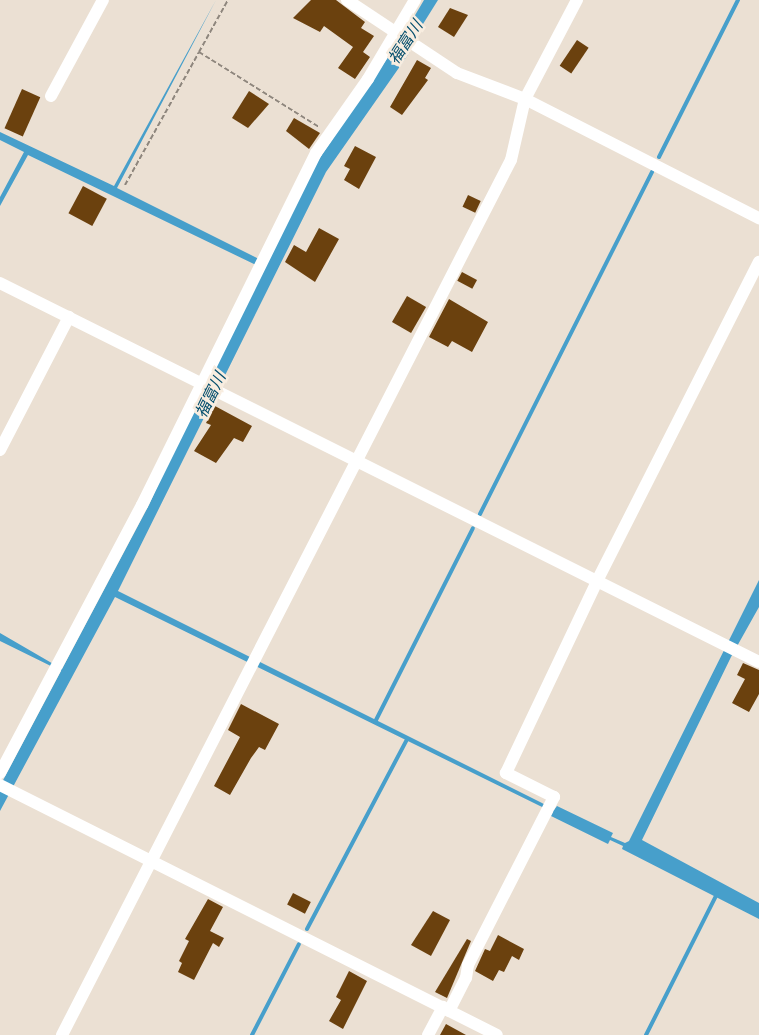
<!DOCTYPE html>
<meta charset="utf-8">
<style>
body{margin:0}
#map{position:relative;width:759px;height:1035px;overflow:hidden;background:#ebe0d3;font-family:"PT Sans Narrow","Noto Sans JP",sans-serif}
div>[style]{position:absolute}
.water>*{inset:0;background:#479fcb}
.stream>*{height:4px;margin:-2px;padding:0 2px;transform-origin:2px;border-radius:2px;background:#479fcb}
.building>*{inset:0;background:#6b410e;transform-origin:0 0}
.path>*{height:2px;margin-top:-1px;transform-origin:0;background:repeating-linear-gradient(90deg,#8e867d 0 5px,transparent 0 7.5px)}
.minor>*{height:12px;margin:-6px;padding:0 6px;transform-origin:6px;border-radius:6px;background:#fff}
span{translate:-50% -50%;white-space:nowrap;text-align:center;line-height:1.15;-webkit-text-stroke:5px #f8ede0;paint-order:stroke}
.water-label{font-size:16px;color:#044e6d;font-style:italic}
</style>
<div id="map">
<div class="water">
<div style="clip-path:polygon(216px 0,117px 188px,259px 259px,321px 156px,397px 44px,403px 44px,404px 34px,424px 0,438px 0,408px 48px,410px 52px,326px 172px,118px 591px,542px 803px,554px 810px,557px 806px,613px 833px,611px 837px,625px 843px,629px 841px,759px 580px,759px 607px,731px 657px,642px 840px,759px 903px,759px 919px,622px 849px,623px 846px,610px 840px,608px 844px,551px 816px,553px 812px,540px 806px,115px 597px,0 811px,0 786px,61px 671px,0 641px,0 633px,62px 669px,149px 505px,256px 265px,28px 155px,0 206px,0 197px,24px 152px,0 140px,0 132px,114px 186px)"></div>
</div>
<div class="stream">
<div style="left:659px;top:157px;width:176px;rotate:-63.3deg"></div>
<div style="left:480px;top:514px;width:383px;rotate:-63.3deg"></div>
<div style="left:375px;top:722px;width:217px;rotate:-63.2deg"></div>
<div style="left:307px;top:929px;width:215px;rotate:-62.2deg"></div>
<div style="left:252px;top:1035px;width:102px;rotate:-62.7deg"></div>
<div style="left:646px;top:1035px;width:158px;rotate:-63.3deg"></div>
</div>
<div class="building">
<div style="clip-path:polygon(311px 0,336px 0,365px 22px,361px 28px,374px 36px,363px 52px,370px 57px,355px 79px,338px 68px,353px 47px,324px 26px,320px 32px,293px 18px)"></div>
<div style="clip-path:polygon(450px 8px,468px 15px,454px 37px,438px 27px)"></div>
<div style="left:577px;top:40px;width:14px;height:31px;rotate:34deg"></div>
<div style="clip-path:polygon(417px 60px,431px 68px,425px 78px,428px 80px,402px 115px,390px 107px)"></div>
<div style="left:22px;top:89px;width:20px;height:43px;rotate:24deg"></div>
<div style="clip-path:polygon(249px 91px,269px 104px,248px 128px,232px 118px)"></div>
<div style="clip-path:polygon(294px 118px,320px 133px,309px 149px,286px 131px)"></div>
<div style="clip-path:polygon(355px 146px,376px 157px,359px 189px,344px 180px,350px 169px,344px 166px)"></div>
<div style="left:83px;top:186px;width:27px;height:31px;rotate:28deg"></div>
<div style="left:468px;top:195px;width:14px;height:13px;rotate:25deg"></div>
<div style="clip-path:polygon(319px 228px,339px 239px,315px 282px,285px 262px,294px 245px,306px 252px)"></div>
<div style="left:462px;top:272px;width:17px;height:10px;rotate:28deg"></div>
<div style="left:407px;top:296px;width:22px;height:30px;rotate:30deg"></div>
<div style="clip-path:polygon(449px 299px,488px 322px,472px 352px,452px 341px,448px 347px,429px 337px)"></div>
<div style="clip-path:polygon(215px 406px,252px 426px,243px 442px,234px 438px,216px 463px,194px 451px,211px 425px,206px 423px)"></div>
<div style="clip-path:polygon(743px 663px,759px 670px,759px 694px,749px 712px,732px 703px,745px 679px,737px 675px)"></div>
<div style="clip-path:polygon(241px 704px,279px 724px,265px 750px,259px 747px,251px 758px,230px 795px,214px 786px,240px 737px,228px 730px)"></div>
<div style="left:293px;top:893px;width:20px;height:13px;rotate:27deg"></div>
<div style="clip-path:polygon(208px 899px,223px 907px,210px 931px,224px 938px,219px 947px,213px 943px,194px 980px,178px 972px,182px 963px,179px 961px,189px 941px,185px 939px)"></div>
<div style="clip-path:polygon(433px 911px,450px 920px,431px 956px,411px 945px)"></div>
<div style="clip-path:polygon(498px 935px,524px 949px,519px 960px,512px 956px,504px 972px,499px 970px,493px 981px,475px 971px,485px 949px,490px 951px)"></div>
<div style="clip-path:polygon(467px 939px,471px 941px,447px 998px,435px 992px)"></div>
<div style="clip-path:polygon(349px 971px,367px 981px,343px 1029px,329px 1021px,341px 1000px,336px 997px)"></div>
<div style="clip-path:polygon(446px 1024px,466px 1035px,440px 1035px)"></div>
</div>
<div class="path">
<div style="left:199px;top:52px;width:60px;rotate:-60.9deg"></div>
<div style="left:125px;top:185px;width:152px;rotate:-60.9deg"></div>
<div style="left:199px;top:52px;width:142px;rotate:32deg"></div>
</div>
<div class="minor">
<div style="left:347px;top:0;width:132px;rotate:33.6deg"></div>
<div style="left:457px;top:73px;width:73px;rotate:20.9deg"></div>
<div style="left:525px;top:99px;width:263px;rotate:27deg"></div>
<div style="left:51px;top:96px;width:109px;rotate:-61.6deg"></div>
<div style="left:0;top:283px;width:848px;rotate:26.53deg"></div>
<div style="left:0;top:450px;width:150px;rotate:-62.6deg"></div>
<div style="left:0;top:773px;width:303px;rotate:-62.1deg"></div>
<div style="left:142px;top:505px;width:393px;rotate:-63.7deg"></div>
<div style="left:316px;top:153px;width:90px;rotate:-54.9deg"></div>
<div style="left:368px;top:79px;width:92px;rotate:-59.3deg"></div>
<div style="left:0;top:785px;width:556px;rotate:26.7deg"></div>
<div style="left:449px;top:1011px;width:37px;rotate:-63deg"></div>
<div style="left:466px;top:978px;width:13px;rotate:-81deg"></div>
<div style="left:468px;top:965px;width:189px;rotate:-62.9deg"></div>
<div style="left:554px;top:797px;width:54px;rotate:-153.4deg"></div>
<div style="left:506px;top:773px;width:212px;rotate:-64.6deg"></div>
<div style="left:597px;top:581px;width:358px;rotate:-63.1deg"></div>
<div style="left:62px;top:1035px;width:983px;rotate:-62.84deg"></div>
<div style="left:511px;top:160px;width:63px;rotate:-77.1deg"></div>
<div style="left:525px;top:99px;width:112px;rotate:-62.3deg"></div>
<div style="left:428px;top:1035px;width:32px;rotate:-62deg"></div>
</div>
<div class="water-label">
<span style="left:405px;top:42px;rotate:-57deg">福富川</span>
<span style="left:210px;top:395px;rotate:-64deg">福富川</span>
</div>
</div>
